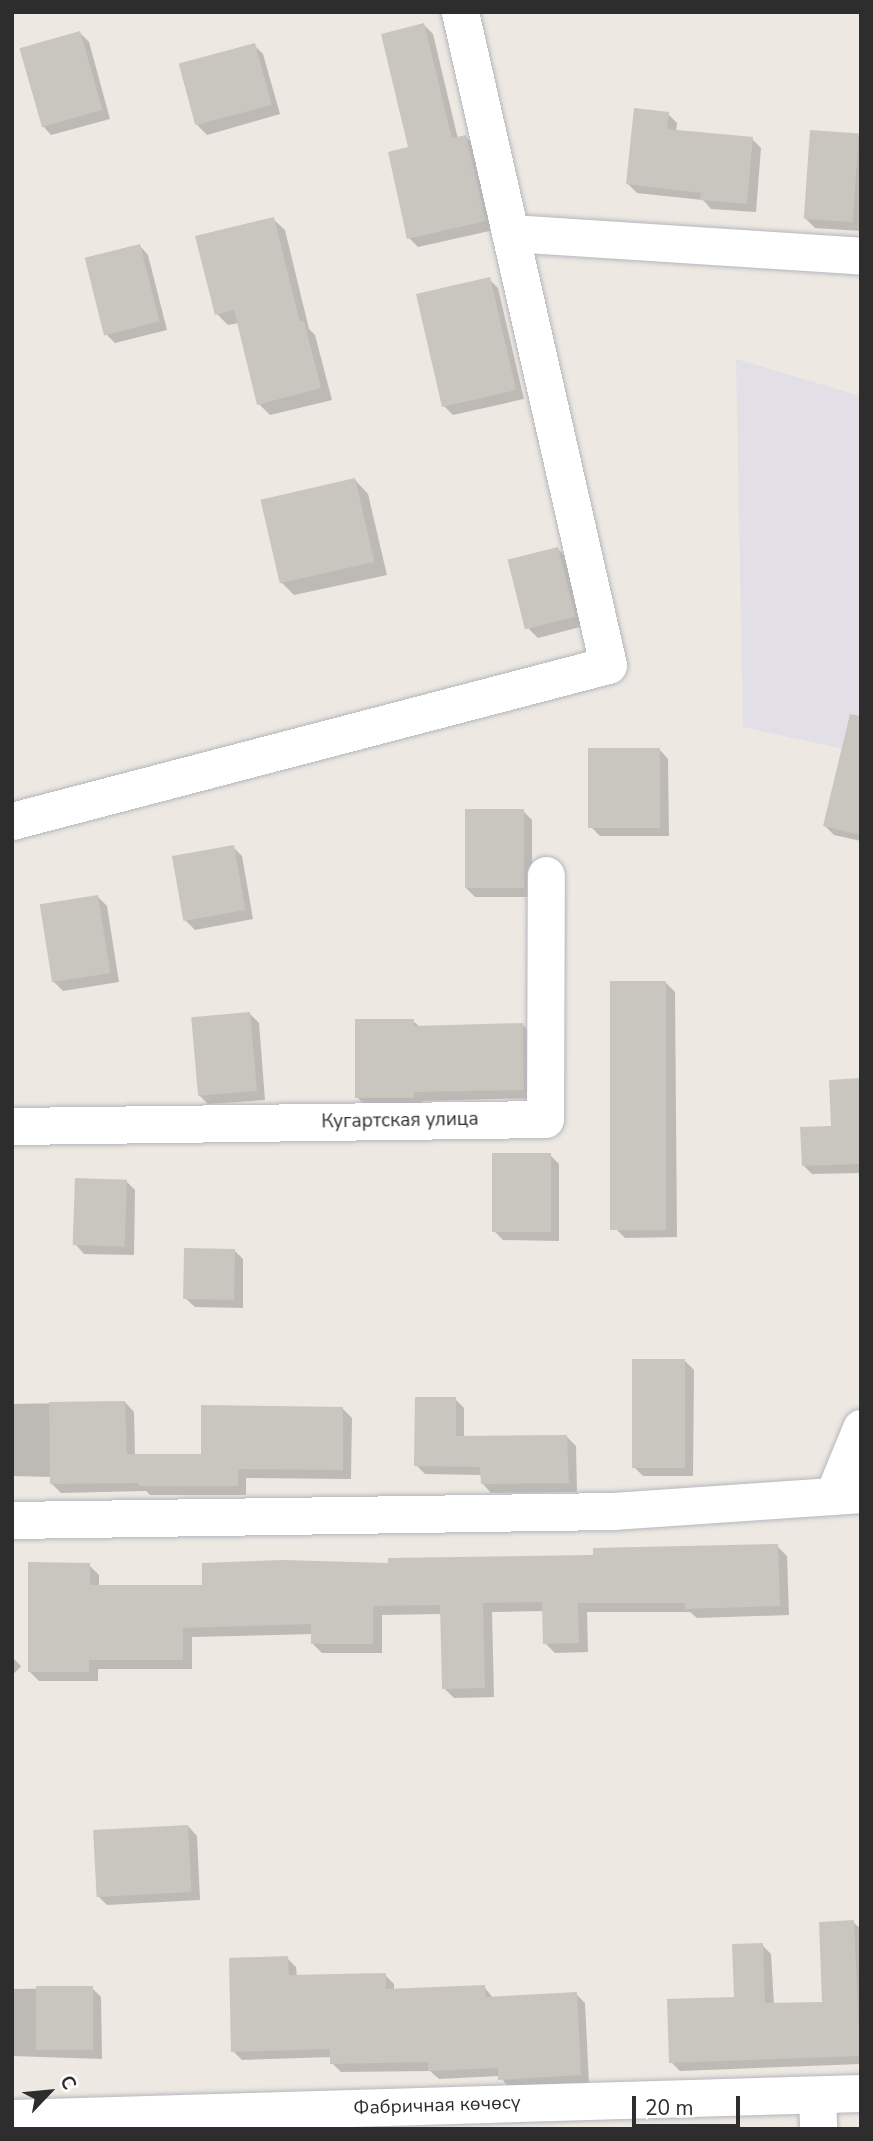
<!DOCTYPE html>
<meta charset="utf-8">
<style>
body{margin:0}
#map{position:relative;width:873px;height:2141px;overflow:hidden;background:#ede8e1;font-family:"Nunito Sans",sans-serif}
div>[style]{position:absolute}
.industrial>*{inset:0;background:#e2e0e6}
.shadow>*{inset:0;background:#0003;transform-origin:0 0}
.building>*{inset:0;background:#c9c6bf;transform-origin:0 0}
.roads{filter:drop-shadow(0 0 2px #b4b6bf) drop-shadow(0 0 2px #b4b6bf)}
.street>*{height:37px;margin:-18.5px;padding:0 18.5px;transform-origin:18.5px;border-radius:18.5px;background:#fff}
span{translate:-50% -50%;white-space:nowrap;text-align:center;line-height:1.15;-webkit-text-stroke:7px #fff;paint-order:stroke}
.street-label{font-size:19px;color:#2d2d2d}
.frame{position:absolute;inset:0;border:14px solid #2d2d2d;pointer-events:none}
.north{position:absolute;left:14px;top:2057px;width:70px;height:70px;-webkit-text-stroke:5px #fff;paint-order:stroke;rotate:64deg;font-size:19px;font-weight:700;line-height:28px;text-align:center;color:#2d2d2d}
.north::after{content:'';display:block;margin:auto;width:24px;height:32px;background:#2d2d2d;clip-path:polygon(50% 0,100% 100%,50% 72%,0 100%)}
.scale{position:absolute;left:632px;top:2096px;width:108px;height:32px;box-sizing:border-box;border:4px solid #2d2d2d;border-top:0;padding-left:9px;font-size:21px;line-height:24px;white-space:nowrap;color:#2d2d2d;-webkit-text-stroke:5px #fff;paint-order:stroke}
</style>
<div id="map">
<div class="industrial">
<div style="clip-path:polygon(736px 359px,861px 396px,861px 753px,743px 727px)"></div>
</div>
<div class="shadow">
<div style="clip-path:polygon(424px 25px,433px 34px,458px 139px,466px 137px,475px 146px,494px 230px,418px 247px,409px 238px,410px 149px)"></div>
<div style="clip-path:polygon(80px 33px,89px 42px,110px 119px,51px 135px,42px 125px)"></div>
<div style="clip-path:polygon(254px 45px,263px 54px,280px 114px,207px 135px,198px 126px,181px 66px)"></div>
<div style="clip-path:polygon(668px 114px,677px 123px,676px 132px,752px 139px,761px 148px,756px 212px,711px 209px,703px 200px,637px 193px,628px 184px)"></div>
<div style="clip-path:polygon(858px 135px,861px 138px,861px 231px,815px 228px,806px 219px)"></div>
<div style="clip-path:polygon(273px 219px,285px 230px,309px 329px,315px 335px,332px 400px,270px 415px,259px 404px,239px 323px,228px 325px,217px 314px)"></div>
<div style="clip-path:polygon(139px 245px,148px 255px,167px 330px,115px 343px,106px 334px)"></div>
<div style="clip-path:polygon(489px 279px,498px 288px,524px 399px,453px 415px,444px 406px)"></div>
<div style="clip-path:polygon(355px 480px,368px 494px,387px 575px,294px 595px,281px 582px)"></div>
<div style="clip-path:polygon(558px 549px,567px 558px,584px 626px,538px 638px,529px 629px)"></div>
<div style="clip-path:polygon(659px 749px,668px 759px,669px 836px,600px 836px,591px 827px)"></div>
<div style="clip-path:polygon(861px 770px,861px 841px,834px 835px,825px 826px)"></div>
<div style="clip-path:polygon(523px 811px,532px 820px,532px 897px,475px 897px,466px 888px)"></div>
<div style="clip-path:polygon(233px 847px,242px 856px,253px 919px,195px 930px,186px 921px)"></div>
<div style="clip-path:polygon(98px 897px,107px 906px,119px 982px,63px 991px,54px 982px)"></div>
<div style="clip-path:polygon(666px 983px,675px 992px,677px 1237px,625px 1238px,616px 1229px)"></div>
<div style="clip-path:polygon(250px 1014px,259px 1023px,265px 1100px,208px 1104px,199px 1095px)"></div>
<div style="clip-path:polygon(413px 1021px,420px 1027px,523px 1025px,532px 1034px,532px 1098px,422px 1101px,422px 1106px,366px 1106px,357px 1097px)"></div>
<div style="clip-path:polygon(861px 1080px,861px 1173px,812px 1174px,803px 1165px,833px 1127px)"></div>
<div style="clip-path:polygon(550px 1155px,559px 1164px,559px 1241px,503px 1240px,494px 1231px)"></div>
<div style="clip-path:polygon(126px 1181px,135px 1190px,134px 1255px,84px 1254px,75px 1244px)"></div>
<div style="clip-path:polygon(234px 1250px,243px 1259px,243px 1308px,195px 1307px,185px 1298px)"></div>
<div style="clip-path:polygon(685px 1361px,694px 1370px,693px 1476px,643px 1476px,634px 1467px)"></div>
<div style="clip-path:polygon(455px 1399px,464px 1408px,464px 1437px,567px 1437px,576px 1446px,577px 1492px,491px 1493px,482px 1483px,482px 1475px,425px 1474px,416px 1465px)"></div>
<div style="clip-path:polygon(125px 1402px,134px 1412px,135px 1455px,203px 1456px,343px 1409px,352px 1418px,351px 1479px,246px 1478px,246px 1495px,150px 1495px,146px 1491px,61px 1493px,52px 1484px,52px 1477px,12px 1476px,12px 1404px)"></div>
<div style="clip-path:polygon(777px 1546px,787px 1556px,789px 1615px,697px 1618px,690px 1612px,587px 1612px,588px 1652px,555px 1653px,545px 1643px,544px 1611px,492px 1612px,494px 1697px,454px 1698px,444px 1688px,442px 1614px,382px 1615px,382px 1653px,322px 1653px,313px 1644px,313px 1634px,192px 1637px,192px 1669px,98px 1669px,98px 1681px,39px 1681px,29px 1671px,89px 1565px,99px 1575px,99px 1587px,204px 1586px,390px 1565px)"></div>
<div style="left:12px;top:1657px;width:13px;height:78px;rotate:45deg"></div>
<div style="clip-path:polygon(188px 1826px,197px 1836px,200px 1900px,107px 1905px,97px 1895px)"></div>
<div style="clip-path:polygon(853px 1922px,861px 1929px,861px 2064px,680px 2071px,671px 2062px,736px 1998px,762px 1945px,771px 1954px,774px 2005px,824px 2003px)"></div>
<div style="clip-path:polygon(287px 1958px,296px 1967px,297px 1977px,385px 1975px,394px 1984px,394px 1991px,484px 1987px,494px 1999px,576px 1994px,585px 2003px,589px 2084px,509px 2088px,500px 2076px,439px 2079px,430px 2071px,341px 2072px,332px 2063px,332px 2057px,242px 2060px,233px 2051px)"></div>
<div style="clip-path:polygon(92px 1988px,101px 1997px,102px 2059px,12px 2056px,12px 1989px)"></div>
</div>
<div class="building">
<div style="clip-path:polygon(424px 23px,452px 138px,466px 135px,486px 221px,407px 239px,388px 152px,408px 147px,381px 34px)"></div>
<div style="left:80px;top:31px;width:82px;height:63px;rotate:74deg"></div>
<div style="left:255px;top:43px;width:64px;height:79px;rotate:75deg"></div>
<div style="clip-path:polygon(634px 108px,669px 112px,667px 129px,753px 137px,747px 204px,700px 200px,701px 193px,626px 184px)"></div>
<div style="left:810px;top:130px;width:49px;height:89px;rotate:4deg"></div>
<div style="clip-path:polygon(274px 217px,300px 322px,304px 321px,321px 388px,257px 405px,234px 310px,215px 315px,195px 236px)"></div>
<div style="left:140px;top:244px;width:80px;height:57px;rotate:76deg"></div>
<div style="left:490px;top:277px;width:116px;height:76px;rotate:77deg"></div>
<div style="left:355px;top:478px;width:86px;height:97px;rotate:77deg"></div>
<div style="left:558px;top:547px;width:72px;height:52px;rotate:76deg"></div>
<div style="clip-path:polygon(850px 714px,861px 716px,861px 835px,823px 826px)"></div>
<div style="left:588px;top:748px;width:72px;height:80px"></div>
<div style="left:465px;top:809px;width:59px;height:79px"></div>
<div style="left:234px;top:845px;width:66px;height:63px;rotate:80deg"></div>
<div style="left:98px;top:895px;width:79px;height:59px;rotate:81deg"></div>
<div style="left:610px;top:981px;width:56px;height:249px"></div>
<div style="left:250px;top:1012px;width:79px;height:59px;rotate:85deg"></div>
<div style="clip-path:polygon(355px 1019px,414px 1019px,414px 1026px,523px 1023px,524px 1090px,414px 1092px,414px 1098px,355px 1098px)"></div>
<div style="clip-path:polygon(861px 1078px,861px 1164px,802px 1166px,800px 1127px,831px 1126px,829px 1080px)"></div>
<div style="left:492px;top:1153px;width:59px;height:79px"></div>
<div style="left:75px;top:1178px;width:52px;height:67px;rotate:2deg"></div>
<div style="left:184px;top:1248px;width:51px;height:51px;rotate:1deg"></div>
<div style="left:632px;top:1359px;width:53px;height:109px"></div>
<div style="clip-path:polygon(415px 1397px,456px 1397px,456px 1436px,567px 1435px,569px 1483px,481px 1484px,480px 1467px,414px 1466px)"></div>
<div style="clip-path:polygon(125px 1401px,127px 1454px,201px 1454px,201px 1405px,343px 1407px,343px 1470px,238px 1469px,238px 1486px,139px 1486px,139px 1483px,50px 1484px,49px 1402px)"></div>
<div style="clip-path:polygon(778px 1544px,780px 1606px,685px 1609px,685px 1603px,578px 1603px,579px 1643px,543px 1644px,542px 1602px,483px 1603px,485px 1688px,442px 1689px,440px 1605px,373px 1606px,373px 1644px,311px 1644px,311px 1624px,183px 1628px,183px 1660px,89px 1660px,89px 1672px,28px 1672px,28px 1562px,90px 1563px,90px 1585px,202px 1585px,202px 1563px,282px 1560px,388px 1563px,388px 1558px,593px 1555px,593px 1548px)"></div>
<div style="left:188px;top:1825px;width:67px;height:95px;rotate:87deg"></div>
<div style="clip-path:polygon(854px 1920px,860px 2056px,669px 2063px,667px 1999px,734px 1997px,732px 1944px,763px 1943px,765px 2003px,822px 2002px,819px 1922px)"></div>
<div style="clip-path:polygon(288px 1956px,289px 1975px,386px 1973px,386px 1989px,485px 1985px,486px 1997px,577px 1992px,581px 2075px,498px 2080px,498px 2068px,428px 2071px,428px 2062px,330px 2064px,330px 2049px,231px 2052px,229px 1958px)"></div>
<div style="left:36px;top:1986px;width:57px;height:64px"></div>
</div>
<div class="roads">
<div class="street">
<div style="left:510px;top:233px;width:352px;rotate:3.7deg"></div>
<div style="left:12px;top:821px;width:616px;rotate:-14.67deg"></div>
<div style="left:608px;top:665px;width:670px;rotate:-102.77deg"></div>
<div style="left:12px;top:1126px;width:533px;rotate:-0.75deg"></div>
<div style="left:545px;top:1119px;width:244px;rotate:-89.8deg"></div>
<div style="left:833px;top:1496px;width:74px;rotate:-67.6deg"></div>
<div style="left:12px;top:1520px;width:601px;rotate:-0.86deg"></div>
<div style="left:613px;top:1511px;width:249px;rotate:-3.9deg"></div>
<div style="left:817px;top:2095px;width:34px;rotate:88deg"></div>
<div style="left:12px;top:2118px;width:849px;rotate:-1.69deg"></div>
</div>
</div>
<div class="street-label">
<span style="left:400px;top:1121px;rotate:-1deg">Кугартская улица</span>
<span style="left:437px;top:2106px;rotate:-2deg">Фабричная көчөсү</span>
</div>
<div class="frame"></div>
<div class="north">С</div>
<div class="scale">20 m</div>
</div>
